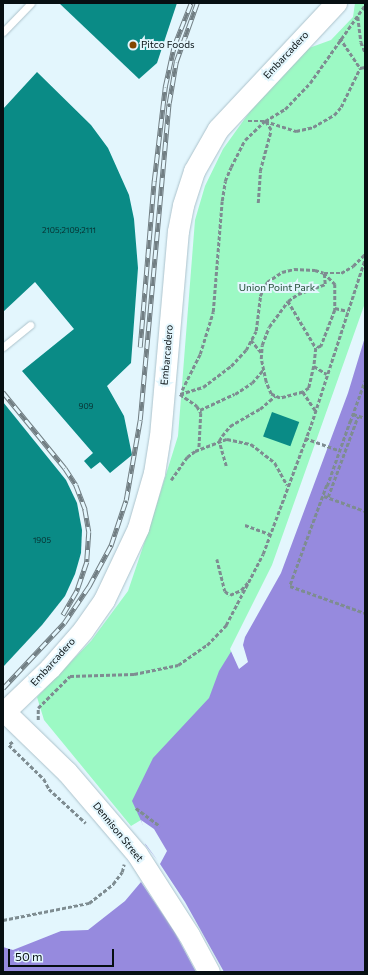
<!DOCTYPE html>
<style>
body{margin:0}
#map{position:relative;width:368px;height:975px;overflow:hidden;background:#e3f6fd;font-family:Commissioner,sans-serif}
div>[style]{position:absolute}
.green>*{inset:0;background:#9cf9c4}
.water>*{inset:0;background:#968ade}
.pier>*{inset:0;background:#e3f6fd}
.building>*{inset:0;background:#0a8b86;transform-origin:0 0}
.path>*{height:2.5px;margin-top:-1.25px;transform-origin:0;background:repeating-linear-gradient(90deg,#7e8c91 0 4px,transparent 0 6px)}
.roads{filter:drop-shadow(0 0 1px #acc2cb) drop-shadow(0 0 1px #acc2cb)}
.lane>*{height:7px;margin:-3.5px;padding:0 3.5px;transform-origin:3.5px;border-radius:3.5px;background:#fff}
.secondary>*{height:21px;margin:-10.5px;padding:0 10.5px;transform-origin:10.5px;border-radius:10.5px;background:#fff}
.rail>*{height:4.5px;margin-top:-2.25px;transform-origin:0;background:repeating-linear-gradient(90deg,#e3f6fd 0 9px,#717e83 0 18px);box-sizing:border-box;border-block:1px solid #717e83}
.dots>*{width:11px;height:11px;translate:-50% -50%;box-sizing:border-box;border:2px solid #e3f6fd;border-radius:50%}
span{translate:-50% -50%;white-space:nowrap;text-align:center;line-height:1.15;-webkit-text-stroke:4px #e3f6fd;paint-order:stroke}
.number-label{font-size:8px;color:#082e2f}
.number-label span{-webkit-text-stroke-width:0}
.poi-label{font-size:10px;color:#070f12}
.left{translate:0 -50%;text-align:left}
.street-label{font-size:10px;color:#070f12}
.park-label{font-size:10px;color:#224b35}
.frame{position:absolute;inset:0;border:4px solid #070f12;pointer-events:none}
.scale{position:absolute;left:8px;top:949px;width:106px;height:18px;box-sizing:border-box;border:2px solid #070f12;border-top:0;padding-left:5px;font-size:12px;line-height:14px;white-space:nowrap;color:#070f12;-webkit-text-stroke:3px #e3f6fd;paint-order:stroke}
</style>
<div id="map">
<div class="green">
<div style="clip-path:polygon(355px 3px,365px 3px,365px 305px,256px 665px,141px 820px,131px 826px,44px 720px,37px 697px,91px 641px,128px 591px,149px 529px,178px 436px,195px 220px,205px 186px,223px 149px,251px 110px,309px 48px,331px 40px,353px 17px)"></div>
</div>
<div class="water">
<div style="clip-path:polygon(365px 305px,365px 972px,3px 972px,3px 936px,9px 941px,91px 919px,138px 868px,148px 836px,132px 801px,153px 758px,209px 698px,219px 671px,237px 642px,274px 565px,339px 389px)"></div>
</div>
<div class="pier">
<div style="clip-path:polygon(365px 303px,365px 337px,348px 393px,281px 573px,245px 637px,243px 645px,248px 662px,239px 669px,230px 649px,272px 565px)"></div>
<div style="clip-path:polygon(141px 820px,154px 829px,167px 851px,160px 864px,185px 902px,224px 972px,196px 972px,174px 931px,141px 882px,125px 901px,88px 930px,61px 931px,13px 950px,3px 947px,3px 934px,9px 938px,49px 923px,90px 917px,137px 867px,144px 843px,158px 861px,144px 842px,146px 836px)"></div>
</div>
<div class="building">
<div style="clip-path:polygon(59px 3px,177px 3px,157px 63px,139px 79px)"></div>
<div style="clip-path:polygon(37px 72px,91px 125px,108px 148px,129px 195px,134px 219px,138px 268px,131px 363px,107px 386px,124px 416px,132px 455px,110px 473px,100px 462px,91px 469px,84px 461px,93px 453px,22px 371px,74px 329px,35px 282px,3px 312px,3px 109px)"></div>
<div style="clip-path:polygon(3px 402px,66px 480px,77px 503px,82px 530px,81px 553px,75px 574px,65px 596px,42px 625px,3px 667px)"></div>
<div style="left:272px;top:412px;width:29px;height:26px;rotate:20deg"></div>
</div>
<div class="path">
<div style="left:358px;top:17px;width:25px;rotate:83deg"></div>
<div style="left:361px;top:42px;width:11px;rotate:68deg"></div>
<div style="left:340px;top:38px;width:36px;rotate:56deg"></div>
<div style="left:360px;top:68px;width:5px;rotate:-11deg"></div>
<div style="left:248px;top:121px;width:17px"></div>
<div style="left:265px;top:121px;width:33px;rotate:18deg"></div>
<div style="left:296px;top:131px;width:17px;rotate:-13deg"></div>
<div style="left:313px;top:127px;width:24px;rotate:-30deg"></div>
<div style="left:334px;top:115px;width:11px;rotate:-49deg"></div>
<div style="left:341px;top:107px;width:43px;rotate:-64deg"></div>
<div style="left:258px;top:203px;width:32px;rotate:-86deg"></div>
<div style="left:260px;top:171px;width:42px;rotate:-75deg"></div>
<div style="left:271px;top:130px;width:9px;rotate:-122deg"></div>
<div style="left:288px;top:301px;width:55px;rotate:59.2deg"></div>
<div style="left:316px;top:348px;width:18px;rotate:96deg"></div>
<div style="left:314px;top:366px;width:23px;rotate:103deg"></div>
<div style="left:309px;top:388px;width:7px;rotate:146deg"></div>
<div style="left:303px;top:392px;width:24px;rotate:165deg"></div>
<div style="left:280px;top:398px;width:10px;rotate:-156deg"></div>
<div style="left:271px;top:394px;width:13px;rotate:-113deg"></div>
<div style="left:266px;top:382px;width:24px;rotate:-102deg"></div>
<div style="left:261px;top:359px;width:14px;rotate:-86deg"></div>
<div style="left:262px;top:345px;width:19px;rotate:-69deg"></div>
<div style="left:269px;top:327px;width:32px;rotate:-54deg"></div>
<div style="left:288px;top:301px;width:12px;rotate:-35deg"></div>
<div style="left:298px;top:294px;width:29px;rotate:-20deg"></div>
<div style="left:325px;top:284px;width:11px;rotate:-95deg"></div>
<div style="left:324px;top:273px;width:17px"></div>
<div style="left:341px;top:273px;width:14px;rotate:-30deg"></div>
<div style="left:353px;top:266px;width:17px;rotate:-45deg"></div>
<div style="left:335px;top:308px;width:13px;rotate:13deg"></div>
<div style="left:251px;top:340px;width:16px;rotate:50deg"></div>
<div style="left:314px;top:366px;width:15px;rotate:32deg"></div>
<div style="left:182px;top:390px;width:40px;rotate:-63.4deg"></div>
<div style="left:200px;top:354px;width:44px;rotate:-72.8deg"></div>
<div style="left:213px;top:312px;width:111px;rotate:-85.4deg"></div>
<div style="left:222px;top:201px;width:20px;rotate:-81deg"></div>
<div style="left:225px;top:181px;width:15px;rotate:-67deg"></div>
<div style="left:231px;top:167px;width:30px;rotate:-63deg"></div>
<div style="left:245px;top:140px;width:28px;rotate:-44deg"></div>
<div style="left:265px;top:121px;width:23px;rotate:-31deg"></div>
<div style="left:285px;top:109px;width:36px;rotate:-46deg"></div>
<div style="left:310px;top:83px;width:95px;rotate:-54.8deg"></div>
<div style="left:303px;top:392px;width:22px;rotate:56deg"></div>
<div style="left:180px;top:394px;width:24px;rotate:-17deg"></div>
<div style="left:203px;top:387px;width:35px;rotate:-37deg"></div>
<div style="left:231px;top:366px;width:22px;rotate:-47deg"></div>
<div style="left:246px;top:350px;width:21px;rotate:-62deg"></div>
<div style="left:256px;top:331px;width:35px;rotate:-83deg"></div>
<div style="left:260px;top:296px;width:16px;rotate:-63deg"></div>
<div style="left:267px;top:282px;width:18px;rotate:-34deg"></div>
<div style="left:282px;top:272px;width:12px;rotate:-14deg"></div>
<div style="left:294px;top:269px;width:21px;rotate:3deg"></div>
<div style="left:315px;top:270px;width:9px;rotate:18deg"></div>
<div style="left:324px;top:273px;width:16px;rotate:45deg"></div>
<div style="left:335px;top:284px;width:26px;rotate:90deg"></div>
<div style="left:335px;top:310px;width:39px;rotate:111deg"></div>
<div style="left:321px;top:346px;width:5px;rotate:158deg"></div>
<div style="left:180px;top:394px;width:21px;rotate:35deg"></div>
<div style="left:197px;top:406px;width:8px;rotate:60deg"></div>
<div style="left:201px;top:413px;width:35px;rotate:93deg"></div>
<div style="left:200px;top:410px;width:38px;rotate:-25deg"></div>
<div style="left:235px;top:394px;width:20px;rotate:-33deg"></div>
<div style="left:252px;top:383px;width:17px;rotate:-50deg"></div>
<div style="left:353px;top:414px;width:13px;rotate:18deg"></div>
<div style="left:350px;top:422px;width:45px;rotate:-70.3deg"></div>
<div style="left:305px;top:438px;width:37px;rotate:20deg"></div>
<div style="left:226px;top:466px;width:26px;rotate:-106deg"></div>
<div style="left:219px;top:441px;width:6px;rotate:-59deg"></div>
<div style="left:222px;top:436px;width:13px;rotate:-51deg"></div>
<div style="left:230px;top:426px;width:34px;rotate:-30deg"></div>
<div style="left:260px;top:409px;width:20px;rotate:-41deg"></div>
<div style="left:171px;top:480px;width:28px;rotate:-55deg"></div>
<div style="left:187px;top:457px;width:10px;rotate:-37deg"></div>
<div style="left:195px;top:451px;width:34px;rotate:-21deg"></div>
<div style="left:227px;top:439px;width:25px;rotate:12deg"></div>
<div style="left:251px;top:444px;width:31px;rotate:38deg"></div>
<div style="left:275px;top:463px;width:25px;rotate:61deg"></div>
<div style="left:327px;top:485px;width:108px;rotate:110.1deg"></div>
<div style="left:290px;top:586px;width:80px;rotate:19.8deg"></div>
<div style="left:327px;top:486px;width:69px;rotate:-70.5deg"></div>
<div style="left:324px;top:496px;width:44px;rotate:20.1deg"></div>
<div style="left:328px;top:497px;width:86px;rotate:-69.7deg"></div>
<div style="left:245px;top:525px;width:27px;rotate:20deg"></div>
<div style="left:217px;top:559px;width:33px;rotate:76deg"></div>
<div style="left:225px;top:591px;width:6px;rotate:39deg"></div>
<div style="left:230px;top:595px;width:12px;rotate:-24deg"></div>
<div style="left:241px;top:590px;width:12px;rotate:-48deg"></div>
<div style="left:38px;top:720px;width:12px;rotate:-90deg"></div>
<div style="left:38px;top:708px;width:45px;rotate:-45deg"></div>
<div style="left:70px;top:676px;width:64px;rotate:-1.8deg"></div>
<div style="left:134px;top:674px;width:45px;rotate:-11.6deg"></div>
<div style="left:178px;top:665px;width:35px;rotate:-35deg"></div>
<div style="left:207px;top:645px;width:28px;rotate:-46deg"></div>
<div style="left:226px;top:625px;width:80px;rotate:-62.5deg"></div>
<div style="left:263px;top:554px;width:138px;rotate:-69.6deg"></div>
<div style="left:311px;top:425px;width:175px;rotate:-72deg"></div>
<div style="left:13px;top:742px;width:5px;rotate:143deg"></div>
<div style="left:9px;top:745px;width:49px;rotate:44.2deg"></div>
<div style="left:44px;top:779px;width:11px;rotate:63deg"></div>
<div style="left:49px;top:789px;width:50px;rotate:42.6deg"></div>
<div style="left:136px;top:808px;width:30px;rotate:37deg"></div>
<div style="left:3px;top:920px;width:88px;rotate:-11.2deg"></div>
<div style="left:89px;top:903px;width:31px;rotate:-38deg"></div>
<div style="left:113px;top:884px;width:15px;rotate:-53deg"></div>
<div style="left:122px;top:872px;width:8px;rotate:-76deg"></div>
</div>
<div class="roads">
<div class="lane">
<div style="left:3px;top:32px;width:40px;rotate:-46deg"></div>
<div style="left:3px;top:347px;width:35px;rotate:-39deg"></div>
</div>
<div class="secondary">
<div style="left:3px;top:710px;width:89px;rotate:44.1deg"></div>
<div style="left:67px;top:772px;width:108px;rotate:49.5deg"></div>
<div style="left:137px;top:854px;width:96px;rotate:57.3deg"></div>
<div style="left:189px;top:935px;width:42px;rotate:61.6deg"></div>
<div style="left:3px;top:713px;width:65px;rotate:-43.8deg"></div>
<div style="left:50px;top:668px;width:50px;rotate:-49deg"></div>
<div style="left:83px;top:630px;width:37px;rotate:-55deg"></div>
<div style="left:104px;top:600px;width:80px;rotate:-64.7deg"></div>
<div style="left:138px;top:528px;width:57px;rotate:-73.8deg"></div>
<div style="left:154px;top:473px;width:37px;rotate:-81deg"></div>
<div style="left:160px;top:436px;width:206px;rotate:-85deg"></div>
<div style="left:178px;top:231px;width:26px;rotate:-79deg"></div>
<div style="left:183px;top:205px;width:36px;rotate:-72deg"></div>
<div style="left:194px;top:171px;width:48px;rotate:-60.3deg"></div>
<div style="left:218px;top:129px;width:173px;rotate:-46.9deg"></div>
</div>
</div>
<div class="rail">
<div style="left:140px;top:347px;width:167px;rotate:-85.2deg"></div>
<div style="left:154px;top:181px;width:95px;rotate:-83.3deg"></div>
<div style="left:165px;top:87px;width:42px;rotate:-77.6deg"></div>
<div style="left:174px;top:46px;width:46px;rotate:-68.4deg"></div>
<div style="left:3px;top:392px;width:98px;rotate:50.8deg"></div>
<div style="left:65px;top:468px;width:20px;rotate:57deg"></div>
<div style="left:76px;top:485px;width:26px;rotate:69deg"></div>
<div style="left:85px;top:509px;width:23px;rotate:80deg"></div>
<div style="left:89px;top:532px;width:30px;rotate:94deg"></div>
<div style="left:87px;top:562px;width:31px;rotate:109deg"></div>
<div style="left:77px;top:591px;width:28px;rotate:120deg"></div>
<div style="left:3px;top:688px;width:89px;rotate:-46.8deg"></div>
<div style="left:64px;top:623px;width:45px;rotate:-56deg"></div>
<div style="left:89px;top:586px;width:47px;rotate:-61.8deg"></div>
<div style="left:111px;top:545px;width:47px;rotate:-71.6deg"></div>
<div style="left:126px;top:500px;width:81px;rotate:-80.1deg"></div>
<div style="left:140px;top:420px;width:318px;rotate:-84.8deg"></div>
<div style="left:169px;top:103px;width:42px;rotate:-80.3deg"></div>
<div style="left:176px;top:62px;width:63px;rotate:-70.4deg"></div>
</div>
<div class="dots">
<div style="left:133px;top:45px;background:#834702"></div>
</div>
<div class="number-label">
<span style="left:69px;top:231px">2105;2109;2111</span>
<span style="left:86px;top:407px">909</span>
<span style="left:42px;top:541px">1905</span>
</div>
<div class="poi-label">
<span class="left" style="left:141px;top:45px">Pitco Foods</span>
</div>
<div class="street-label">
<span style="left:286px;top:55px;rotate:-47deg">Embarcadero</span>
<span style="left:167px;top:355px;rotate:-85deg">Embarcadero</span>
<span style="left:53px;top:662px;rotate:-48deg">Embarcadero</span>
<span style="left:118px;top:832px;rotate:51deg">Dennison Street</span>
</div>
<div class="park-label">
<span style="left:277px;top:288px">Union Point Park</span>
</div>
<div class="frame"></div>
<div class="scale">50 m</div>
</div>
